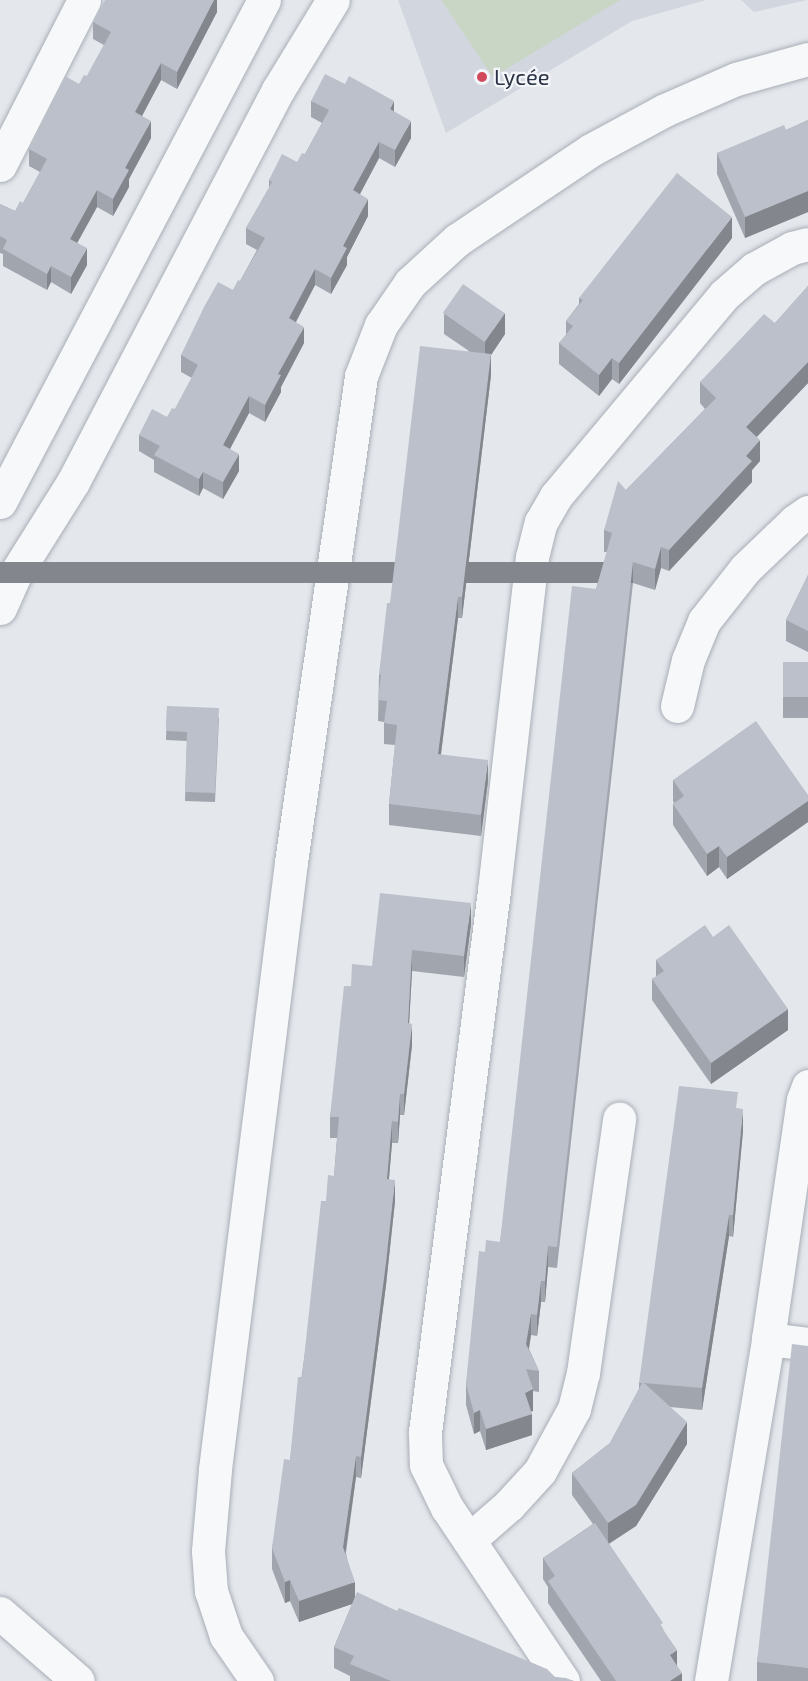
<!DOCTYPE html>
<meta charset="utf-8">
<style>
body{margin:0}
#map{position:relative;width:808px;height:1681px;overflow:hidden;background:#e4e7ec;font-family:"Exo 2",sans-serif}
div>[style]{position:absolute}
.built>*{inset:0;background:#d2d6de}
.green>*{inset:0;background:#c9d6c5}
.roads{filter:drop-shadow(0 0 2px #a9aeb7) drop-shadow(0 0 2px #a9aeb7)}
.minor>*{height:33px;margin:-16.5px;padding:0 16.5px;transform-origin:16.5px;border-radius:16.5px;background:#f7f8fa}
.wall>*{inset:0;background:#a1a5ae;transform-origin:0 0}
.shaded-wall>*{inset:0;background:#83868d;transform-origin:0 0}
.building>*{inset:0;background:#bbc0ca;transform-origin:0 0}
.dots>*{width:16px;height:16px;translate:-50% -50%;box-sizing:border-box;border:3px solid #f4f6f9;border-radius:50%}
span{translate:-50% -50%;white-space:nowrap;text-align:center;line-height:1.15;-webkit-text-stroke:4.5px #f4f6f9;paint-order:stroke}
.poi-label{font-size:22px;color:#2b3445}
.left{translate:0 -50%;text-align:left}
</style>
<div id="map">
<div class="built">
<div style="clip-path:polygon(398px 0,706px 0,632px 21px,446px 133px)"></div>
<div style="clip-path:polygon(741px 0,807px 0,754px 12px)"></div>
</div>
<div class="green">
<div style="clip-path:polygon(441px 0,620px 0,493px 77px)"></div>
</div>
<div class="roads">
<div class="minor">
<div style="left:0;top:165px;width:185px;rotate:-63deg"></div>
<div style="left:0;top:502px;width:567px;rotate:-62.26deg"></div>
<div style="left:0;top:608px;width:35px;rotate:-66deg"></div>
<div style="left:14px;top:576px;width:111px;rotate:-57.9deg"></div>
<div style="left:73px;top:482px;width:442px;rotate:-62.4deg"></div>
<div style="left:278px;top:90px;width:105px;rotate:-58.6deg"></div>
<div style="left:677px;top:706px;width:47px;rotate:-76.6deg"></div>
<div style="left:688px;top:660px;width:42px;rotate:-67.7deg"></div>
<div style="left:704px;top:621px;width:66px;rotate:-51.7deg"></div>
<div style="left:745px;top:569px;width:69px;rotate:-43.8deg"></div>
<div style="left:795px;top:521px;width:16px;rotate:-35deg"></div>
<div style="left:768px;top:1339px;width:40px;rotate:7.1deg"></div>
<div style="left:469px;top:1540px;width:53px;rotate:-41.2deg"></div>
<div style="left:509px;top:1505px;width:46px;rotate:-47.6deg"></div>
<div style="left:540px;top:1471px;width:71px;rotate:-61.3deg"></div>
<div style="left:574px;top:1409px;width:37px;rotate:-76deg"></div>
<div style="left:583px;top:1373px;width:257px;rotate:-81.9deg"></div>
<div style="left:0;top:1613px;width:103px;rotate:41.1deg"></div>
<div style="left:257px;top:1681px;width:55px;rotate:-124.6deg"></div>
<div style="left:226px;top:1636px;width:47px;rotate:-108.4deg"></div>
<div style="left:211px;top:1591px;width:40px;rotate:-94.3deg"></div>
<div style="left:208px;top:1551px;width:82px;rotate:-85.1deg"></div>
<div style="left:215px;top:1469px;width:612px;rotate:-82.86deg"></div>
<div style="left:291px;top:862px;width:491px;rotate:-81.8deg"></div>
<div style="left:361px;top:376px;width:55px;rotate:-68.6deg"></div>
<div style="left:381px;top:325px;width:51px;rotate:-55.4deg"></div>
<div style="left:410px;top:283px;width:64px;rotate:-42.5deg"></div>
<div style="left:457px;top:240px;width:161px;rotate:-33.9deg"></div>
<div style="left:591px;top:150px;width:84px;rotate:-28.4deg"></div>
<div style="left:665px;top:110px;width:77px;rotate:-23.6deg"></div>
<div style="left:736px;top:79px;width:75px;rotate:-15.5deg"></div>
<div style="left:563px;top:1681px;width:208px;rotate:-123.8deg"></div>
<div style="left:447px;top:1508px;width:48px;rotate:-116deg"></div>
<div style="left:426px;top:1465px;width:33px;rotate:-92deg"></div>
<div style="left:425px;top:1432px;width:546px;rotate:-82.74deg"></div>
<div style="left:494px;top:890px;width:335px;rotate:-83.5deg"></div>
<div style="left:532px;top:557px;width:36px;rotate:-76deg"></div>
<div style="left:541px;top:522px;width:30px;rotate:-60deg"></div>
<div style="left:556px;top:496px;width:262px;rotate:-50.1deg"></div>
<div style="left:724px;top:295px;width:40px;rotate:-41deg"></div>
<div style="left:754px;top:269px;width:43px;rotate:-28.9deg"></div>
<div style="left:792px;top:248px;width:16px;rotate:-14deg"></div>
<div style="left:711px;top:1681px;width:347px;rotate:-80.5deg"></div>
<div style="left:768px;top:1339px;width:242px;rotate:-81.7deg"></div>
<div style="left:803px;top:1100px;width:15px;rotate:-70deg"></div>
</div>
</div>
<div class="wall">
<div style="clip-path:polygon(217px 0,217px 12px,177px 89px,161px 80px,142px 116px,151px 138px,129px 179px,129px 187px,113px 216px,97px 207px,77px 243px,87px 265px,71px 294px,51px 282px,47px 290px,3px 266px,3px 254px,0 253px,0 204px,15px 211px,23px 203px,40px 172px,29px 166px,29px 149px,79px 84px,87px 76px,104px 45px,93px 39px,93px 22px)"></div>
<div style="clip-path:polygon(311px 101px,394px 112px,411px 138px,395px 167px,379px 158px,360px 194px,368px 216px,347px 257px,347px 265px,331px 294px,315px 285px,296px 322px,304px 343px,281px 387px,281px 392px,265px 422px,249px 413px,230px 449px,239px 471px,223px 499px,203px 488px,199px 496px,154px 472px,154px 460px,139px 451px,139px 435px,167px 417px,175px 409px,192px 378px,181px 372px,181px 355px,240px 281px,257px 250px,246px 244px,246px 228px,269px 188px,269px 180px,297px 162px,305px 154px,322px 123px,311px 117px)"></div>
<div style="clip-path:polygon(808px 120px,808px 212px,745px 238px,717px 174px,717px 153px,786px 130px)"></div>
<div style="clip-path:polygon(732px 238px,619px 384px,612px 379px,599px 396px,559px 364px,559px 343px,566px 335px,566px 321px,579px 304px,579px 298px)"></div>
<div style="clip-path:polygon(808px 286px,808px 383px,757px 437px,760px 461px,752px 470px,752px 482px,669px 571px,661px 568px,655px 590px,633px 583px,557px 1268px,548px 1267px,545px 1302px,541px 1302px,537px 1336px,531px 1335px,529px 1349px,539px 1371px,539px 1392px,533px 1391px,533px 1411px,531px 1411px,532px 1435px,486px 1450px,480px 1431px,474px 1434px,466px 1405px,466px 1384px,485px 1252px,500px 1242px,596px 589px,607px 552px,604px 552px,604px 530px,626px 490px,705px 409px,700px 403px,700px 382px,775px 323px)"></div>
<div style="clip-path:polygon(444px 313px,505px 334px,491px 355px,491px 375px,462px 618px,458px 618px,441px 755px,488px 781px,481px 836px,389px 825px,389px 804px,395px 745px,384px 744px,384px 722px,378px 721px,379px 675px,390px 603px,469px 351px,444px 334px)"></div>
<div style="clip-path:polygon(808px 575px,808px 652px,786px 641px,786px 620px)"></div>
<div style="left:783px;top:662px;width:25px;height:56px"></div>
<div style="clip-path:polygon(167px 706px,219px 718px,215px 802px,185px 801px,187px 741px,166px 740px)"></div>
<div style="clip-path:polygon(673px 780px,808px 795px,808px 822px,727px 879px,719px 867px,707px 876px,673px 825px,673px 804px,674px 803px,673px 801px)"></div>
<div style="clip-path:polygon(471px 924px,464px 977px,412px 971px,409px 1024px,412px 1045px,404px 1115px,400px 1115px,398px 1143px,392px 1143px,389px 1179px,395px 1201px,386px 1285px,361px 1478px,356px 1477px,346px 1553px,355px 1597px,397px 1611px,555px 1677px,574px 1681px,350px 1681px,350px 1676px,334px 1668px,334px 1647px,352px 1604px,299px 1622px,290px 1601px,285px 1603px,272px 1569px,272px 1548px,290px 1460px,326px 1201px,334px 1176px,337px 1138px,330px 1138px,330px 1117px,351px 986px,372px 966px)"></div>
<div style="clip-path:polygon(713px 937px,788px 1030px,711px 1084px,652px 1000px,652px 979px,656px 977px,656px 960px)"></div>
<div style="clip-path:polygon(738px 1109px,743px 1131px,733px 1237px,729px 1236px,702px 1410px,670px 1407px,687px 1444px,636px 1526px,609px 1544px,663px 1629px,682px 1681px,601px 1681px,548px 1603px,548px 1587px,543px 1579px,543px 1558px,593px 1524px,572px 1495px,572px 1473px,610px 1443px,639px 1389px,639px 1383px)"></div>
<div style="clip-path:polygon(808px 1346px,808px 1681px,757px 1681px,757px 1662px)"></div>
</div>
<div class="shaded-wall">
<div style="clip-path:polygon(214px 0,217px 0,217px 12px,177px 89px,177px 72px)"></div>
<div style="clip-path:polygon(161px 63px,161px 80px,135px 129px,135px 112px)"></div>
<div style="clip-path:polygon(394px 101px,394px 118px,390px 109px)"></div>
<div style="clip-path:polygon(151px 121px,151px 138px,129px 179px,129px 187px,113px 216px,113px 199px,125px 168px)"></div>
<div style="clip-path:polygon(411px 121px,411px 138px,395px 167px,395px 150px)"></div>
<div style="clip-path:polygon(379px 142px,379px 158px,353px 207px,353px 190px)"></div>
<div style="clip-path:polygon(97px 190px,97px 207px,70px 256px,70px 239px)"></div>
<div style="clip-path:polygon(808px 191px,808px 212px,745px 238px,745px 217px)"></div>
<div style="clip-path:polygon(368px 199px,368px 216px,347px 257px,347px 265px,331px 294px,331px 278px,343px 246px)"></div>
<div style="clip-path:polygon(732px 217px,732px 238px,619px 384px,619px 363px)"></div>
<div style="clip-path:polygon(87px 248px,87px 265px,71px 294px,71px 277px)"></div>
<div style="clip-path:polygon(51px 266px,51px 282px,47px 290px,47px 274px)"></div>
<div style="clip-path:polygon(315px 269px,315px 285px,289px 335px,289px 318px)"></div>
<div style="clip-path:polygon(505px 313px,505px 334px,491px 355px,491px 375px,462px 618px,462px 597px,485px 363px,485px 341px)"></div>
<div style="clip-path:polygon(304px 327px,304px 343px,281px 387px,281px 392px,265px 422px,265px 405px,278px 374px)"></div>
<div style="clip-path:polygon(612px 358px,612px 379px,599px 396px,599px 375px)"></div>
<div style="clip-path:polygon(808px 362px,808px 383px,746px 448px,746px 427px)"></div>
<div style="clip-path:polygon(249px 396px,249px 413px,223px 462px,223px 445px)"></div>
<div style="clip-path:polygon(760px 440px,760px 461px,752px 470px,752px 482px,669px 571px,669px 550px,746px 456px)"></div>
<div style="clip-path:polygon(239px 454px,239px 471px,223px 499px,223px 482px)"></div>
<div style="clip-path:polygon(203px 472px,203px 488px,199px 496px,199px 479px)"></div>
<div style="clip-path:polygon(661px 547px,661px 568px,655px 590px,655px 569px)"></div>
<div style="left:633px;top:562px;width:21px;height:689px;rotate:90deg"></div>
<div style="clip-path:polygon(458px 597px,458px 618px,438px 776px,438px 754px)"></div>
<div style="clip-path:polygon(488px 760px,488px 781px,481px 836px,481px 815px)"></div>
<div style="clip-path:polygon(808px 801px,808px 822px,727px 879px,727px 857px)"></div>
<div style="clip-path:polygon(719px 846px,719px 867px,707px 876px,707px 854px)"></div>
<div style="clip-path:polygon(471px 903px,471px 924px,464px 977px,464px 956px)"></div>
<div style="clip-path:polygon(412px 950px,412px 971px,408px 1044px,408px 1023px)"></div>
<div style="clip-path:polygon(788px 1009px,788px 1030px,711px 1084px,711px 1063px)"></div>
<div style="clip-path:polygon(412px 1024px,412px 1045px,404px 1115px,404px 1094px)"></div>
<div style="clip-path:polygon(400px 1094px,400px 1115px,398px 1143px,398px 1122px)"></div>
<div style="clip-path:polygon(743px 1109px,743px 1131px,733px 1237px,733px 1215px)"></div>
<div style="clip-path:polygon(392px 1121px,392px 1143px,387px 1200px,387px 1179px)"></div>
<div style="clip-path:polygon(395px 1180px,395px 1201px,386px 1285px,361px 1478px,361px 1457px)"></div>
<div style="clip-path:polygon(729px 1215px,729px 1236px,702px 1410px,702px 1388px)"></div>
<div style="clip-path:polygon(548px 1246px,548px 1267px,545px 1302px,545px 1281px)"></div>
<div style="clip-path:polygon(541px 1281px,541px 1302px,537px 1336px,537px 1315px)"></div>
<div style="clip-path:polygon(531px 1314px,531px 1335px,526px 1365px,526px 1344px)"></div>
<div style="clip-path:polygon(533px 1389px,533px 1411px,525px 1414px,525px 1393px)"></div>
<div style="clip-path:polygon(480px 1410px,480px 1431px,474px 1434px,474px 1413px)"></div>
<div style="clip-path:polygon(532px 1414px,532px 1435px,486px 1450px,486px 1429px)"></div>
<div style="clip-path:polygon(687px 1422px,687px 1444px,636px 1526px,608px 1544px,608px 1523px)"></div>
<div style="clip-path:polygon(356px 1456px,356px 1477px,343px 1568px,343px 1547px)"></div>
<div style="clip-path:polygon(290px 1580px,290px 1601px,285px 1603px,285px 1582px)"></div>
<div style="clip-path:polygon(355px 1582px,355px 1603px,299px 1622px,299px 1601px)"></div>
<div style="clip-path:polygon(677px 1650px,677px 1672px,670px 1655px)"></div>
<div style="clip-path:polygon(682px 1673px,682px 1681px,670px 1681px)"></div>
</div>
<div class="building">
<div style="clip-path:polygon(105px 0,214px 0,177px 72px,161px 63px,135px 112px,151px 121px,125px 168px,129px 170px,113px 199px,97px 190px,70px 239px,87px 248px,71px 277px,51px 266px,47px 274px,3px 249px,7px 240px,0 236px,0 204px,15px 211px,20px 201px,23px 203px,47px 159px,29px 149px,65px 76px,79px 84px,84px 75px,87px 76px,111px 32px,93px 22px)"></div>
<div style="clip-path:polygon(325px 74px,345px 84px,349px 76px,394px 101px,390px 109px,411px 121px,395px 150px,379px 142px,353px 190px,368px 199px,343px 246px,347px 248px,331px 278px,315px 269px,289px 318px,304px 327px,278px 374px,281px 375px,265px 405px,249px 396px,223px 445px,239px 454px,223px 482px,203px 472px,199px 479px,154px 455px,160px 446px,139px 435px,152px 409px,167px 417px,172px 408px,175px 409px,198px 365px,181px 355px,204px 307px,218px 282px,233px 290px,238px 280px,240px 281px,265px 238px,246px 228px,272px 182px,269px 180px,282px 154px,297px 162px,302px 153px,305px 154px,329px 110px,311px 101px)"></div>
<div style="clip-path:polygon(808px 120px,808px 191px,745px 217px,717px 153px,784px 125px,786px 130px)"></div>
<div style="clip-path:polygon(677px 173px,732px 217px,619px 363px,612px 358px,599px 375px,559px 343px,573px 326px,566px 321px,583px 300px,579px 298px)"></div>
<div style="left:463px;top:284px;width:51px;height:35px;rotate:35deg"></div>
<div style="clip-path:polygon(808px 286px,808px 362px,746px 427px,760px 440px,746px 456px,752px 461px,669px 550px,661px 547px,655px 569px,633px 562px,557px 1247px,548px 1246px,545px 1281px,541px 1281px,537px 1315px,531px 1314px,526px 1344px,539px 1371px,526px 1369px,533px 1389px,525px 1393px,532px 1414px,486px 1429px,480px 1410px,474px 1413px,466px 1384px,479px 1251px,485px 1252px,486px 1240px,500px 1242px,572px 586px,596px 589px,612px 533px,604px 530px,618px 481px,626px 490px,716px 398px,700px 382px,764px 314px,775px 323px)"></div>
<div style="clip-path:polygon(420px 346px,491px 354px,462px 597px,458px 597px,438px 754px,488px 760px,481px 815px,389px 804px,397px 725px,384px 723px,387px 701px,378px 700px,381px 675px,379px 675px,387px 603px,390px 603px)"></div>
<div style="clip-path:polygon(808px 575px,808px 631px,786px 620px)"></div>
<div style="left:783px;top:662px;width:25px;height:35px"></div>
<div style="clip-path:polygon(167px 706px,219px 708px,215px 793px,185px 792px,187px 732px,166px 731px)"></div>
<div style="clip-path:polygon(756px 721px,808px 795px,808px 801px,727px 857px,719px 846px,707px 854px,673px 804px,684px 796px,673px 780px)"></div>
<div style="clip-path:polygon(380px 893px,471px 903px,464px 956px,412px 950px,408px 1023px,412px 1024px,404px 1094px,400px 1094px,398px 1122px,392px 1121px,387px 1179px,395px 1180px,386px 1263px,361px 1457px,356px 1456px,343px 1547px,355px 1582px,299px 1601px,290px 1580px,285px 1582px,272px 1548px,284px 1459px,290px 1460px,298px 1377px,302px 1377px,321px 1201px,326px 1201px,328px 1175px,334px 1176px,339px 1117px,330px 1117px,344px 986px,351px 986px,352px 964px,372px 966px)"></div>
<div style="clip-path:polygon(705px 925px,713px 937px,729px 925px,788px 1009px,711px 1063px,652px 979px,664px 971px,656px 960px)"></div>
<div style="clip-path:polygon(679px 1086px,738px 1092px,736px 1108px,743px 1109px,733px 1215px,729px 1215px,702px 1388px,644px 1383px,687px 1422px,636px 1505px,608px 1523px,572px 1473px,610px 1443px,642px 1383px,639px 1383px)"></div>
<div style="clip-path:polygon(792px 1344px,808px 1346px,808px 1668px,757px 1662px)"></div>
<div style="clip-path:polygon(595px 1523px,663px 1623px,660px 1625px,677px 1650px,670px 1655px,682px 1673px,670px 1681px,616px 1681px,548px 1581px,555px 1576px,543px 1558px)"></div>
<div style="clip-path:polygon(357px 1592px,397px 1611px,399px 1608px,480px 1641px,547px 1669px,555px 1677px,566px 1678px,574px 1681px,391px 1681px,350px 1664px,354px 1656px,334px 1647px)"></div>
</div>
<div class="dots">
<div style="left:482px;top:77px;background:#d1495b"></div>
</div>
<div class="poi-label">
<span class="left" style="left:494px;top:77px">Lycée</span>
</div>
</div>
